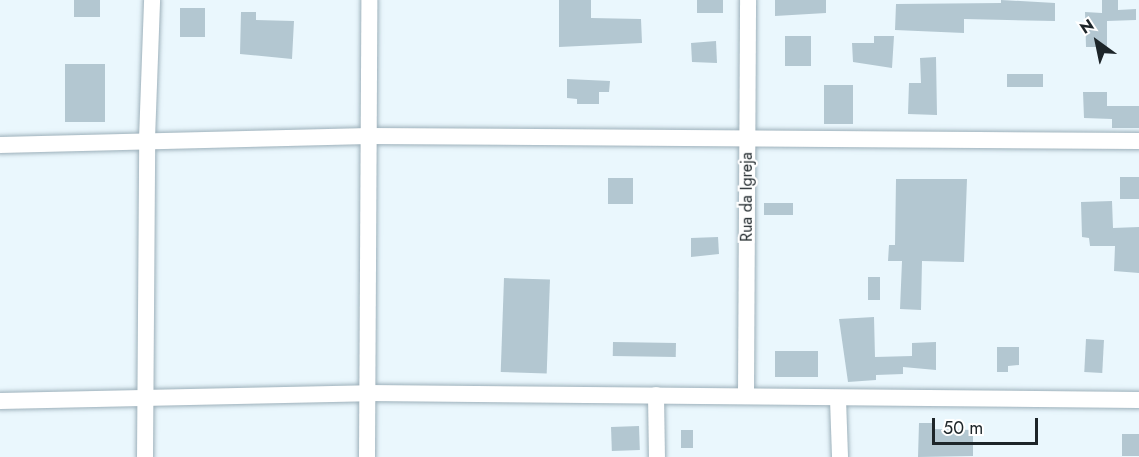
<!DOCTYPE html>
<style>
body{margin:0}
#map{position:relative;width:1139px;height:457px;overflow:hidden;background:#eaf7fd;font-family:Jost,sans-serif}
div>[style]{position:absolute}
.building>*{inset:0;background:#b3c7d1;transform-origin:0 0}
.roads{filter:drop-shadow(0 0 2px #9db0ba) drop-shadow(0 0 2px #9db0ba)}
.street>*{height:16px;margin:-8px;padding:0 8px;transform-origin:8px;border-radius:8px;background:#fff}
span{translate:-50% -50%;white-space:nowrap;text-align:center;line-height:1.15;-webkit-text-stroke:4.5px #fff;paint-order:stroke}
.street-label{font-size:16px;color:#1d2529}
.north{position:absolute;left:1067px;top:12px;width:60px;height:60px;-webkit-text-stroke:4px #fff;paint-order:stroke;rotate:327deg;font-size:16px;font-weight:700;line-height:24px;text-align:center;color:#1d2529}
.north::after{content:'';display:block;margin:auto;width:21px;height:27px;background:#1d2529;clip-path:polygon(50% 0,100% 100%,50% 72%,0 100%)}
.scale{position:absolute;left:932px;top:418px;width:106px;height:27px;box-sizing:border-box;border:3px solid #1d2529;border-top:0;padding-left:8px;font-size:18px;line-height:21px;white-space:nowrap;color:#1d2529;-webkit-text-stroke:4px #fff;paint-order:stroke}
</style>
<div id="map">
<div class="building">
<div style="left:74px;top:0;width:26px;height:17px"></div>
<div style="clip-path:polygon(559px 0,591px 0,591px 18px,641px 19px,642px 43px,559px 47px)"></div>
<div style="left:697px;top:0;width:26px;height:13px"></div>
<div style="clip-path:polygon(775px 0,826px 0,826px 13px,775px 16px)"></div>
<div style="clip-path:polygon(1001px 0,1055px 3px,1055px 21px,964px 19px,964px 33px,895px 30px,896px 4px,1001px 3px)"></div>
<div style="clip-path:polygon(1102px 0,1118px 0,1118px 10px,1136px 9px,1136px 20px,1107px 21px,1107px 47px,1086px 47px,1085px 12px,1102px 13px)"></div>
<div style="left:180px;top:8px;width:25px;height:29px"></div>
<div style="clip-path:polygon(241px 12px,256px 12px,256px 20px,294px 21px,292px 59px,240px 54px)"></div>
<div style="left:785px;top:36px;width:26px;height:30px"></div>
<div style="clip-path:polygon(874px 36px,894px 36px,892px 68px,853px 62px,852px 43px,874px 43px)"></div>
<div style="clip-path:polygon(716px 41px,717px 63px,692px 62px,691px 43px)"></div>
<div style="clip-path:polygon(936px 57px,937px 115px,908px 114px,909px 83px,921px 83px,920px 58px)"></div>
<div style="left:65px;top:64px;width:40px;height:58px"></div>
<div style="left:1043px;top:74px;width:13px;height:36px;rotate:90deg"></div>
<div style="clip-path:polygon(567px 79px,610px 81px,609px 92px,599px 92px,599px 104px,577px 104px,577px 99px,567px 98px)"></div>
<div style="left:824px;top:85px;width:29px;height:39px"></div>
<div style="clip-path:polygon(1083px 92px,1107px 92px,1107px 106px,1139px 106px,1139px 128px,1112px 128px,1112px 119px,1084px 118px)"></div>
<div style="left:1139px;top:177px;width:22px;height:19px;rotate:90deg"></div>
<div style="left:633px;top:178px;width:26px;height:25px;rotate:90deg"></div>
<div style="clip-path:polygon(896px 179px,967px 179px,964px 262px,922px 261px,921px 310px,900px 309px,902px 261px,888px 261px,889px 245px,895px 245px)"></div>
<div style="clip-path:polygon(1112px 201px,1113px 228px,1139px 227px,1139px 273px,1114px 271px,1115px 246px,1090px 246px,1089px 238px,1082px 237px,1081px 202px)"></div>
<div style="left:764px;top:203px;width:29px;height:12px"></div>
<div style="clip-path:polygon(718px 237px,719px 254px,691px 257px,691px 238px)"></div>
<div style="left:868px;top:277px;width:12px;height:23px"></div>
<div style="left:504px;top:278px;width:46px;height:94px;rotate:2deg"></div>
<div style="clip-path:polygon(874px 317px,875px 357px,912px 356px,912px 343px,936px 342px,936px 370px,903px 367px,903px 374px,876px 375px,876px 380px,848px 382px,839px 319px)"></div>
<div style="left:1086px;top:339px;width:18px;height:33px;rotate:3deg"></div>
<div style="left:613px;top:342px;width:63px;height:14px;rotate:1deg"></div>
<div style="clip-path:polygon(997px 347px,1019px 347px,1019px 365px,1008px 366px,1008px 372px,997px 372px)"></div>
<div style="left:775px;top:351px;width:43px;height:26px"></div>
<div style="clip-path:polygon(919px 423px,933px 423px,933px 429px,973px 430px,973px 456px,918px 457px)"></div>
<div style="left:639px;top:426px;width:24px;height:28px;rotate:88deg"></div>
<div style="left:681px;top:430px;width:12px;height:18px"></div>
<div style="left:1122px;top:434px;width:17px;height:22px"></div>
</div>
<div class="roads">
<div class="street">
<div style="left:0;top:145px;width:369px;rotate:-1.4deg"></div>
<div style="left:369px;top:136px;width:770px;rotate:0.37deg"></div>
<div style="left:746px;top:394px;width:394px;rotate:-89.7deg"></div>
<div style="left:656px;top:395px;width:62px;rotate:89.1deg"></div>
<div style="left:838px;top:399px;width:58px;rotate:88deg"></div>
<div style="left:0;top:401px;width:368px;rotate:-1.2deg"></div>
<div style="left:368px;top:393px;width:771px;rotate:0.52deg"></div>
<div style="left:145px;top:457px;width:318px;rotate:-89.6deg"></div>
<div style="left:147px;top:139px;width:139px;rotate:-87.9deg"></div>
<div style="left:367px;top:457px;width:457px;rotate:-89.7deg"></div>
</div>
</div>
<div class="street-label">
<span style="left:747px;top:197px;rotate:-90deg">Rua da Igreja</span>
</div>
<div class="north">N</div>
<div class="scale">50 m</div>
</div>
